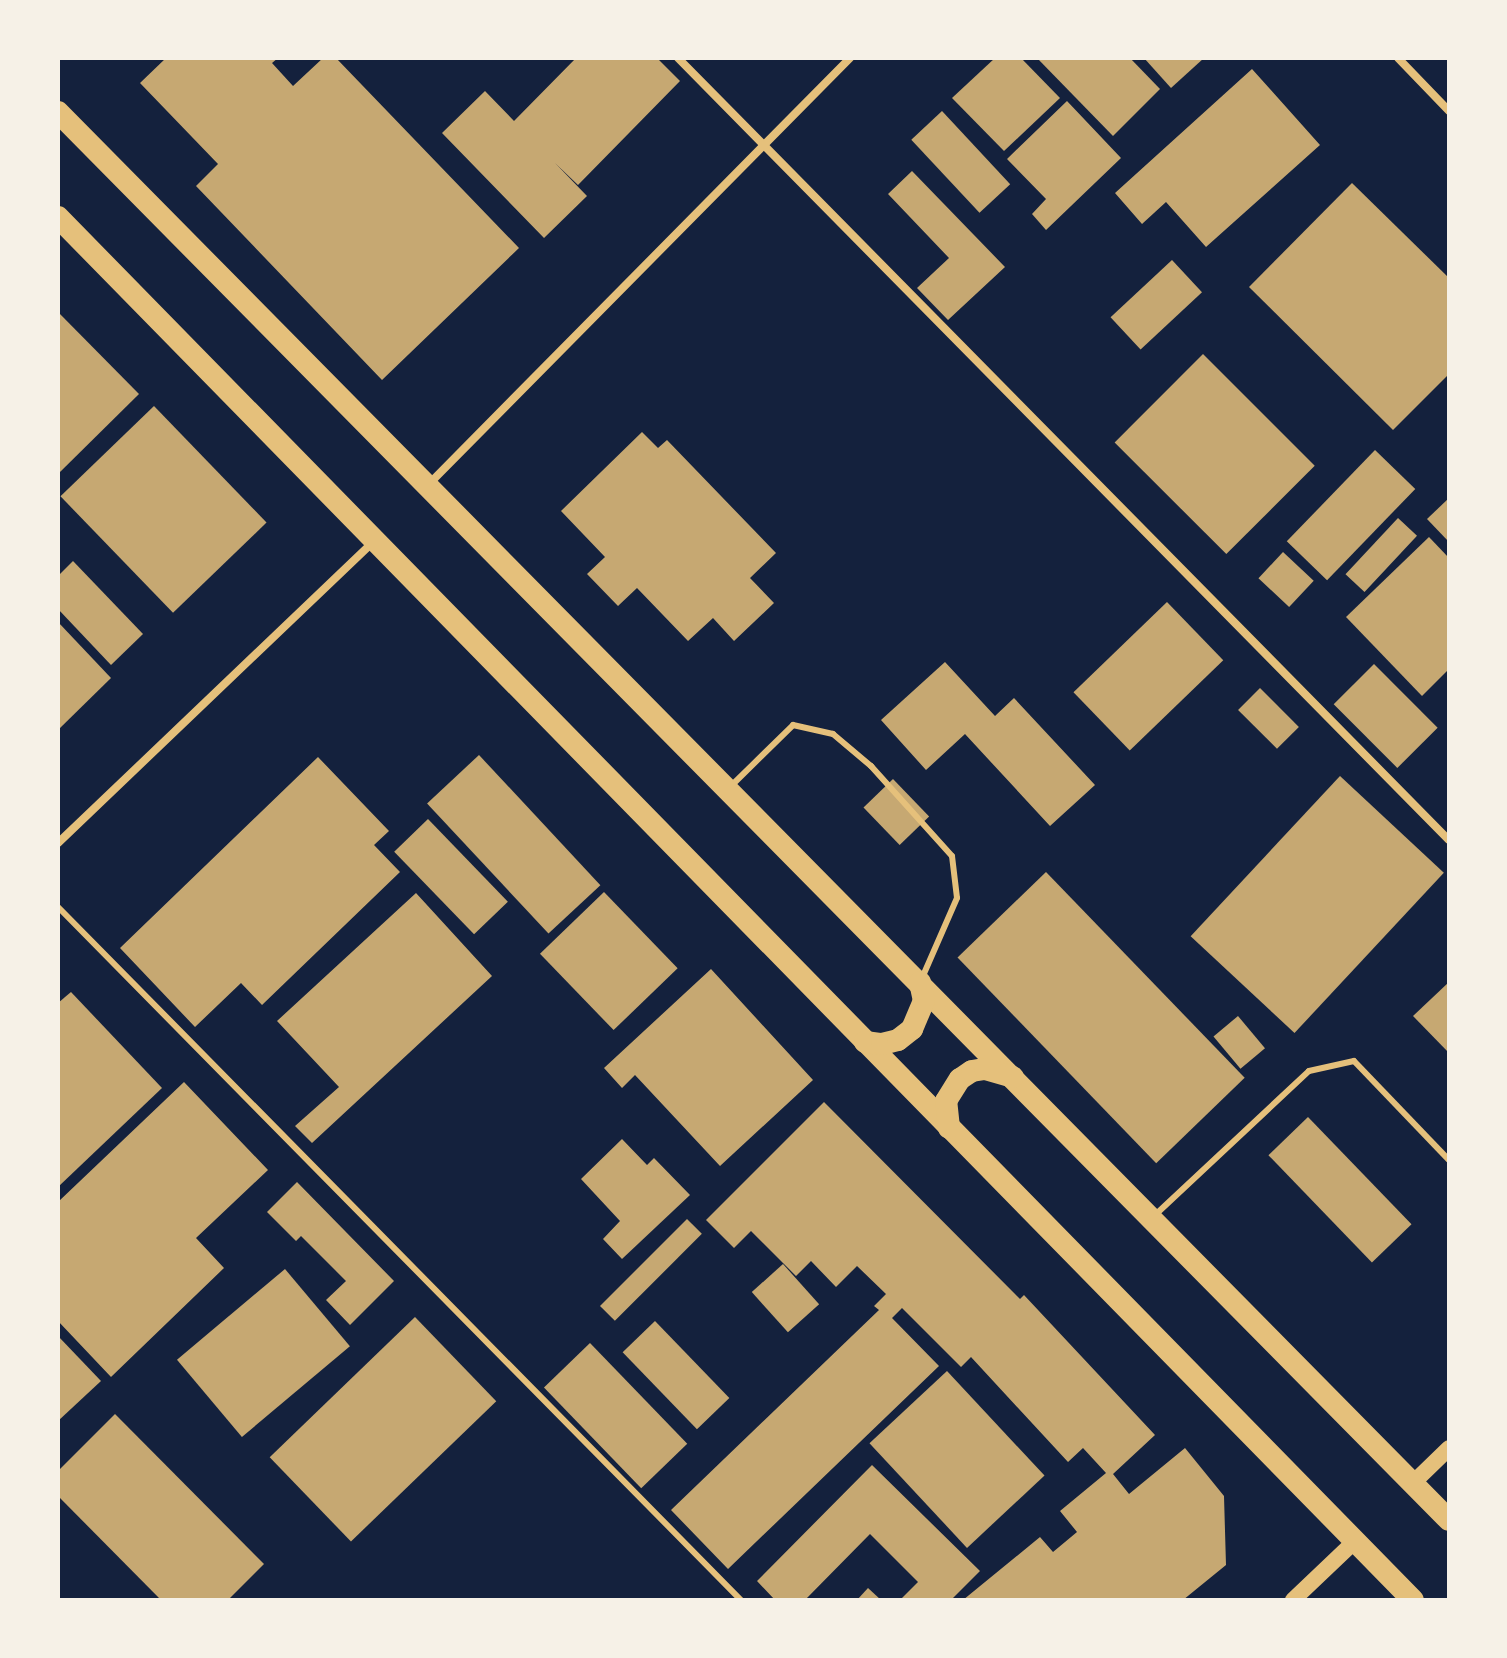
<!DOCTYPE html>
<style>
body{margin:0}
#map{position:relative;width:1507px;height:1658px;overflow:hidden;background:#14213d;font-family:Jost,sans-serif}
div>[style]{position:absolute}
.building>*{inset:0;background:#c6a872;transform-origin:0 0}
.service>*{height:6px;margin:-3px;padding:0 3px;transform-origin:3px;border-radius:3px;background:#e5c07b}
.minor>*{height:8px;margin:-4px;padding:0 4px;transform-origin:4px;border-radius:4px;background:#e5c07b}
.secondary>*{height:16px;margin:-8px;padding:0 8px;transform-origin:8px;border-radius:8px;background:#e5c07b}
.trunk>*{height:22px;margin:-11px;padding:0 11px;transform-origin:11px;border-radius:11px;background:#e5c07b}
span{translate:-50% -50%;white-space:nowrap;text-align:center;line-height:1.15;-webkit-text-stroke:7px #f6f1e7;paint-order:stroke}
.frame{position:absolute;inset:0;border:60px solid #f6f1e7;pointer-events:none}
</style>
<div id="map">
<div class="building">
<div style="clip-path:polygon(166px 58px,278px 58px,272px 63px,293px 86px,323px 58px,336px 58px,519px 248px,382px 380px,196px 186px,218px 164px,140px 83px)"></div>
<div style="clip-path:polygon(576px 58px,657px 58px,680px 81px,578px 185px,555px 163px,587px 196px,544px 238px,442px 133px,485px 91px,514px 121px)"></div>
<div style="clip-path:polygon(995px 58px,1021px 58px,1060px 98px,1004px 151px,952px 98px)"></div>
<div style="clip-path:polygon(1037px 58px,1130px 58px,1160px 89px,1113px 136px)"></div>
<div style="clip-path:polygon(1144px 58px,1204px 58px,1171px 88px)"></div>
<div style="clip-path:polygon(1252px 69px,1320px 145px,1206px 247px,1166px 202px,1142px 224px,1115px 193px)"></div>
<div style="clip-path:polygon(1067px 101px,1121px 158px,1046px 230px,1032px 214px,1046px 199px,1007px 159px)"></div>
<div style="left:942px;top:111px;width:100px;height:42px;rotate:47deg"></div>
<div style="clip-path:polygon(912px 171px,1005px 267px,948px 320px,917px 288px,949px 258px,888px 194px)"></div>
<div style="clip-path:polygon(1352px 183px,1449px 278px,1449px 374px,1393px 430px,1249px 287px)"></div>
<div style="left:1172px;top:260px;width:44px;height:84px;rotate:47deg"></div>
<div style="clip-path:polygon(58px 312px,139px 394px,58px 474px)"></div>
<div style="left:1203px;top:354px;width:158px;height:125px;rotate:45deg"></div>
<div style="left:154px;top:406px;width:162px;height:130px;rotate:46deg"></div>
<div style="clip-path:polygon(642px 432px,658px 448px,667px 440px,776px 553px,750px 578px,774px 603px,734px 641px,713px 618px,688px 641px,637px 588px,618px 606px,587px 574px,605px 557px,561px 511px)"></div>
<div style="left:1375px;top:450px;width:56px;height:127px;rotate:44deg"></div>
<div style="clip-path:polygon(1449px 498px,1449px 542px,1427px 519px)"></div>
<div style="left:1398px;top:518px;width:26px;height:77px;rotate:43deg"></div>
<div style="clip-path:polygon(1429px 537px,1449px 558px,1449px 669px,1422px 696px,1346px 617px)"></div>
<div style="left:1283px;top:552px;width:42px;height:36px;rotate:43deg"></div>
<div style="clip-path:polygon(73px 561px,143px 634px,111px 665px,58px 609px,58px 576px)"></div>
<div style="left:1167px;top:602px;width:81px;height:130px;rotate:46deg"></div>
<div style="clip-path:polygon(58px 622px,111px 678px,58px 730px)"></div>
<div style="clip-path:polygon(945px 662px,995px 716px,1014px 698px,1095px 785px,1050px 826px,965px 734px,926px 770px,881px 720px)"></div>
<div style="left:1374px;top:664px;width:90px;height:57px;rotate:45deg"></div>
<div style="left:1260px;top:688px;width:55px;height:31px;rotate:45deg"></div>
<div style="left:479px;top:755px;width:178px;height:71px;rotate:47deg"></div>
<div style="clip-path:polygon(318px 757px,389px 831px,374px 845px,400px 872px,262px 1005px,241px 983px,195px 1027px,120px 948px)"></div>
<div style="left:1340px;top:776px;width:142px;height:219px;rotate:43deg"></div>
<div style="left:893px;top:779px;width:52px;height:41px;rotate:46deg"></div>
<div style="left:428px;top:819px;width:115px;height:47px;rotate:46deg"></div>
<div style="left:1046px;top:872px;width:286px;height:123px;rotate:46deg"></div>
<div style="left:604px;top:892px;width:106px;height:89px;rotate:46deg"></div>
<div style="clip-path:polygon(416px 893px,492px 976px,312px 1143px,295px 1126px,339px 1087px,277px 1021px)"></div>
<div style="clip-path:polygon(711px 969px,813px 1080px,720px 1166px,635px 1075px,622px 1088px,604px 1068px)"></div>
<div style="clip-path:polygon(1449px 982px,1449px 1053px,1413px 1016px)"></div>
<div style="clip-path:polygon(71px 992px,162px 1088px,58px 1187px,58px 1003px)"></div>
<div style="left:1238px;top:1016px;width:42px;height:32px;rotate:50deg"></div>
<div style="clip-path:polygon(184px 1082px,268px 1170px,196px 1238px,224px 1268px,111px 1377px,58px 1321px,58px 1202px)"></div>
<div style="clip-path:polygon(824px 1102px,1020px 1299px,1024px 1295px,1155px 1435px,1113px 1474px,1129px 1494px,1185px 1448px,1224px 1496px,1226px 1565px,1183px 1600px,963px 1600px,1040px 1537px,1053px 1552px,1077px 1532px,1060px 1511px,1106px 1473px,1083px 1448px,1068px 1462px,971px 1357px,961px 1367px,902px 1308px,892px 1318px,939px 1366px,728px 1569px,671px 1510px,879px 1310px,874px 1306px,886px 1294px,857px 1266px,836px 1287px,811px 1261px,796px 1276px,751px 1231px,734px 1248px,706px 1220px)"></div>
<div style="left:1308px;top:1117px;width:149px;height:55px;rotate:46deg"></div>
<div style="clip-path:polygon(622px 1139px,647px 1165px,654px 1158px,690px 1195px,622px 1259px,603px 1239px,620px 1221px,581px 1179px)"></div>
<div style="clip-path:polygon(297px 1182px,394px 1281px,350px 1325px,326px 1300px,346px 1281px,301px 1236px,296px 1241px,267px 1212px)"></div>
<div style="left:687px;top:1219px;width:21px;height:123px;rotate:45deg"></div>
<div style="left:783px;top:1264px;width:54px;height:42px;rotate:48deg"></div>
<div style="left:285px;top:1269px;width:101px;height:141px;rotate:50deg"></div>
<div style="left:415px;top:1317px;width:117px;height:202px;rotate:46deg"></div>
<div style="left:655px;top:1321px;width:107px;height:45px;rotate:46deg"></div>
<div style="clip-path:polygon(58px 1336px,101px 1381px,58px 1421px)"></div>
<div style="left:590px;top:1343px;width:140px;height:64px;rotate:46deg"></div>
<div style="left:947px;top:1371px;width:143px;height:106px;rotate:47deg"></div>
<div style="clip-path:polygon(115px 1414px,264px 1564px,228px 1600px,161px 1600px,58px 1496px,58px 1471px)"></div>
<div style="clip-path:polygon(872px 1465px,980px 1571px,951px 1600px,900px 1600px,918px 1582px,870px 1534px,805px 1600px,775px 1600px,757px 1581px)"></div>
<div style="clip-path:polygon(868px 1588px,881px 1600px,857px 1600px)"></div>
</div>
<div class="service">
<div style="left:731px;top:786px;width:87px;rotate:-44.5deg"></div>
<div style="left:793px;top:725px;width:41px;rotate:12.7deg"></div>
<div style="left:833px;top:734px;width:50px;rotate:40.1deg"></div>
<div style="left:871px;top:766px;width:121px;rotate:48deg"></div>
<div style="left:952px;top:856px;width:42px;rotate:83.2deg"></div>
<div style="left:957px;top:898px;width:87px;rotate:113.6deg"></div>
<div style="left:58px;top:907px;width:973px;rotate:45.42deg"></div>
<div style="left:1154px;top:1216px;width:212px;rotate:-43.1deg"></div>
<div style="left:1309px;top:1071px;width:46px;rotate:-12.5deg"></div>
<div style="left:1354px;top:1061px;width:137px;rotate:46.2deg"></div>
</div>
<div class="minor">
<div style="left:678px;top:58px;width:1098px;rotate:45.41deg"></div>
<div style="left:1398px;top:58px;width:74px;rotate:46.1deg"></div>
<div style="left:429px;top:484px;width:599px;rotate:-45.34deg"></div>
<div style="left:58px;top:843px;width:436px;rotate:-43.7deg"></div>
</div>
<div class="secondary">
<div style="left:1413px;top:1483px;width:50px;rotate:-44.2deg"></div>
<div style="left:1293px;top:1600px;width:86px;rotate:-43.6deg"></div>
</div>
<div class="trunk">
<div style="left:58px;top:112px;width:1979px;rotate:45.35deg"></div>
<div style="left:58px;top:217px;width:1936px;rotate:45.59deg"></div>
<div style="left:865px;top:1042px;width:17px;rotate:7deg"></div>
<div style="left:882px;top:1044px;width:16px;rotate:-14deg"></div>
<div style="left:898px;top:1040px;width:18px;rotate:-38deg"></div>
<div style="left:912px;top:1029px;width:30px;rotate:-67deg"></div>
<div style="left:924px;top:1001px;width:19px;rotate:-102deg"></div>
<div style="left:949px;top:1128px;width:27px;rotate:-96deg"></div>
<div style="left:946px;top:1101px;width:26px;rotate:-58deg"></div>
<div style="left:960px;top:1079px;width:14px;rotate:-34deg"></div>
<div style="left:972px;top:1071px;width:13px;rotate:-9deg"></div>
<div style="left:985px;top:1069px;width:29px;rotate:16deg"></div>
</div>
<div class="frame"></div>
</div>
